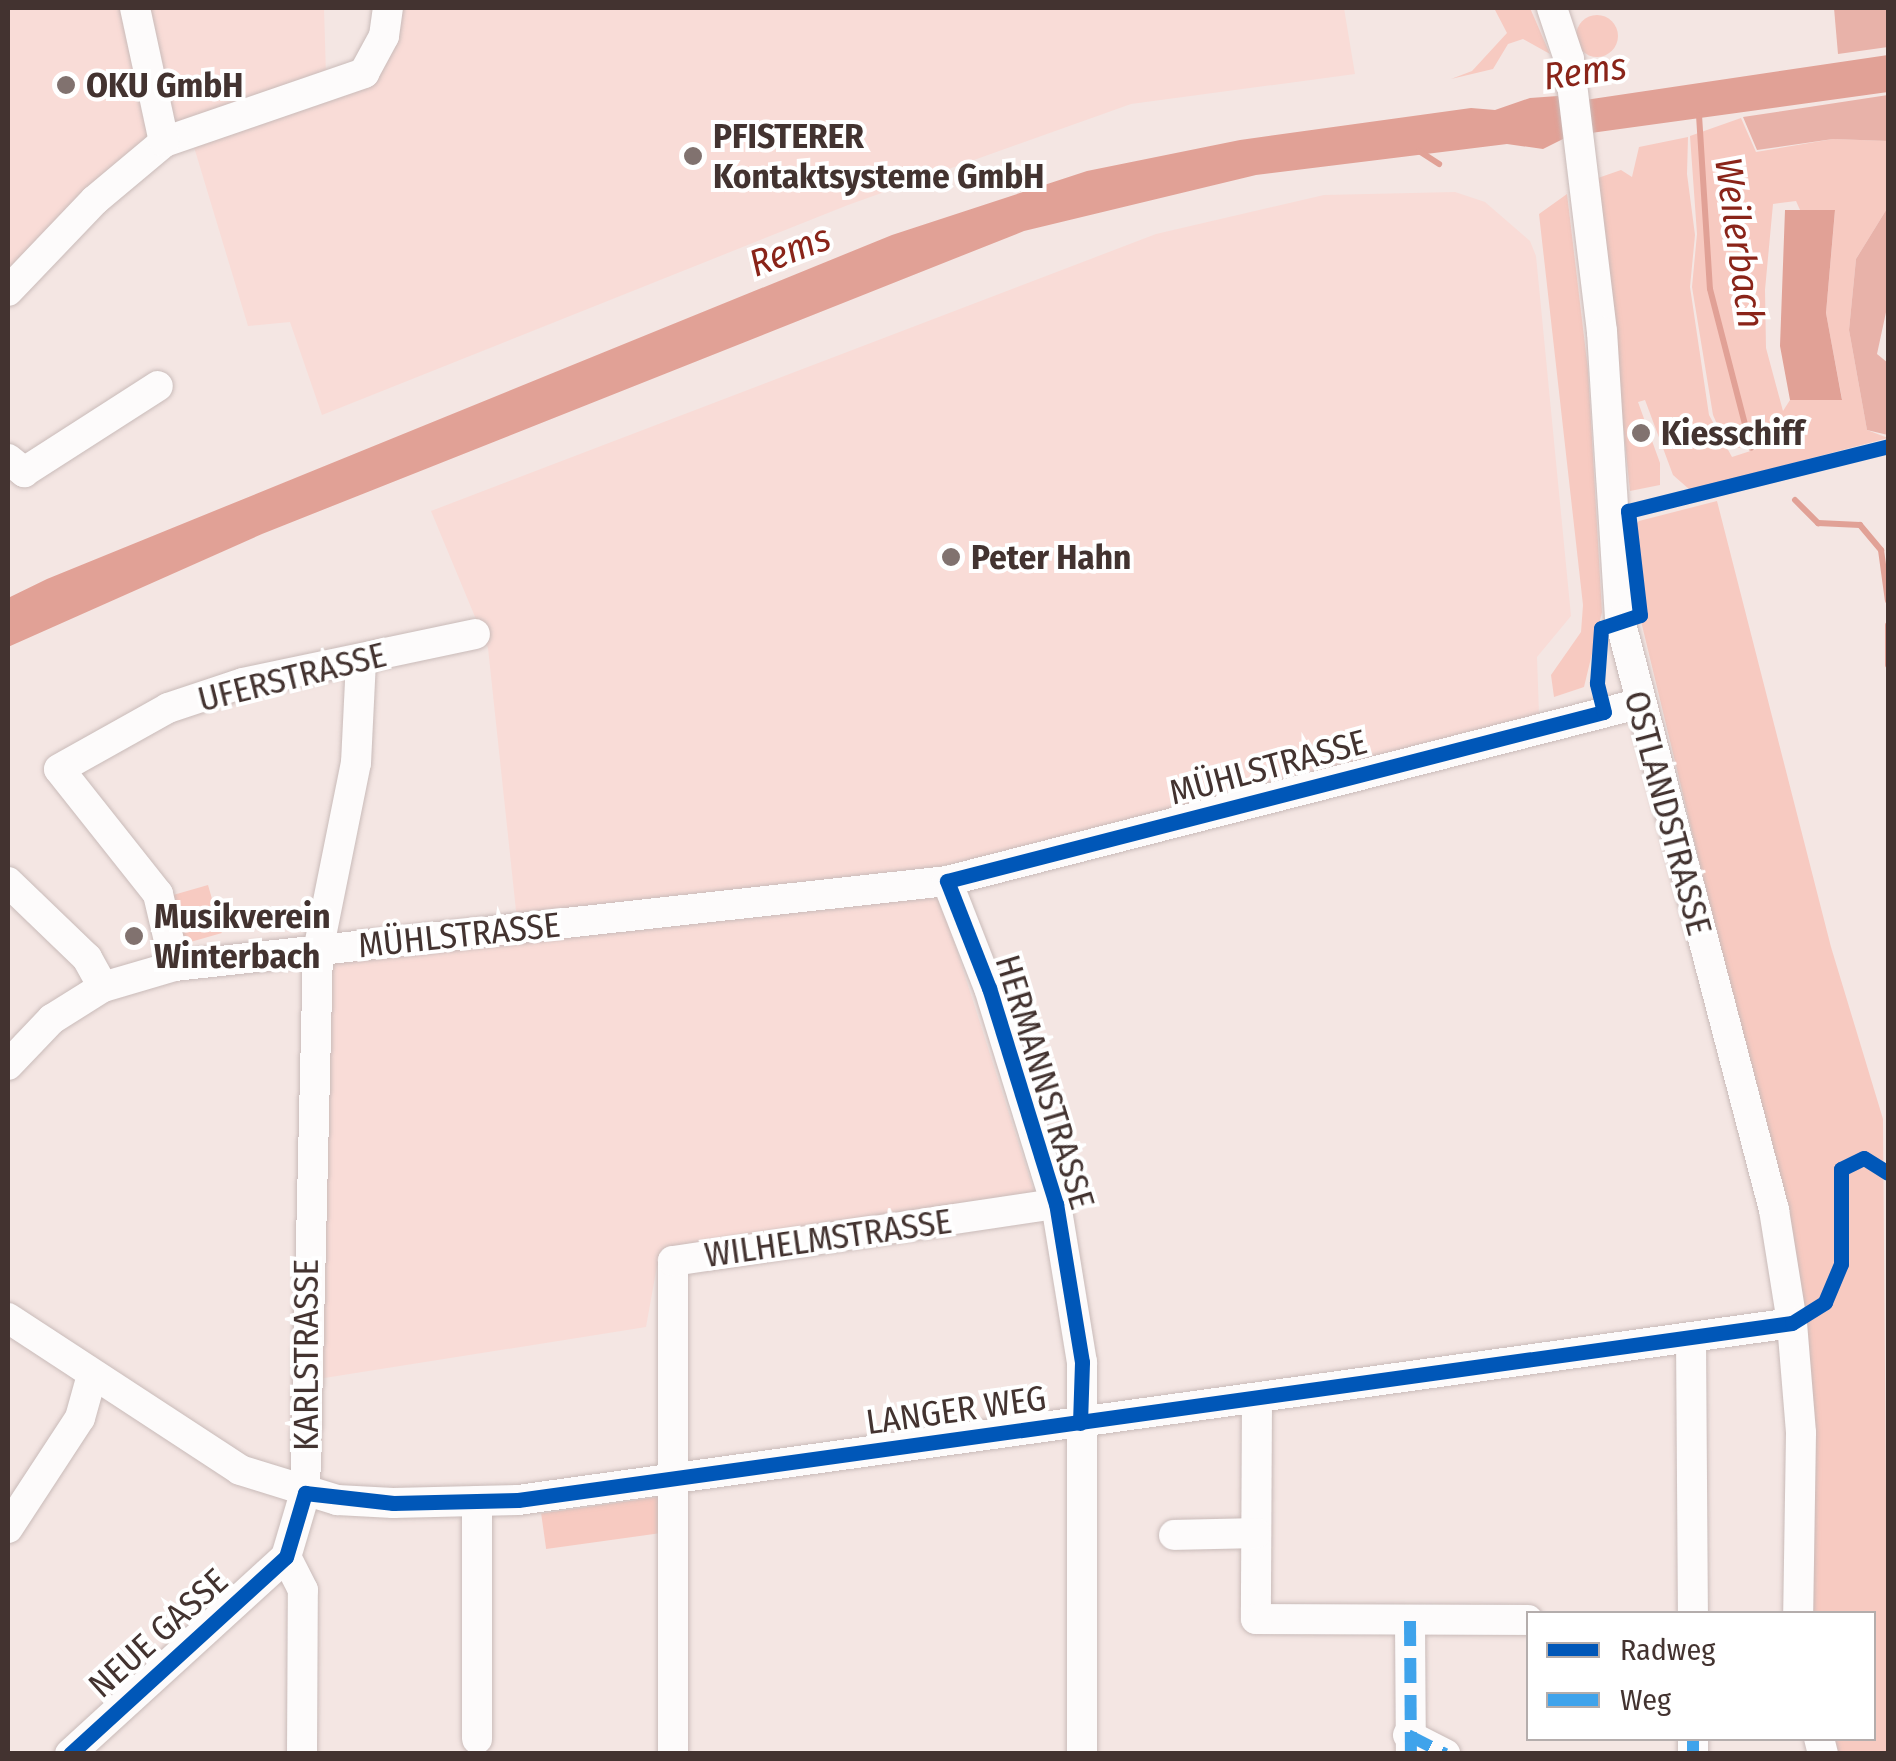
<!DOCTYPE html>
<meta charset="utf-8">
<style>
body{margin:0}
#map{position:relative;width:1896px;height:1761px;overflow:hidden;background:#f4e6e3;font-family:"Fira Sans Condensed",sans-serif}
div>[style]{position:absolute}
.built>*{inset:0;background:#f9dcd7}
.green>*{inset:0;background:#f7cac1;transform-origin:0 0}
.round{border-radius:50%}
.forest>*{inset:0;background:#e8b2a9}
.water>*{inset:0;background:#e1a196}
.stream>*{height:6px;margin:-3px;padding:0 3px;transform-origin:3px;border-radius:3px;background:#e1a196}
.roads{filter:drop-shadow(0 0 2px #c9bbb9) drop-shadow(0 0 2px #c9bbb9)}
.minor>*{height:30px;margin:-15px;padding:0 15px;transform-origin:15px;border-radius:15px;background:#fdfbfb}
.quiet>*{height:12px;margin-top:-6px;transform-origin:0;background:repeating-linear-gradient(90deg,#3fa3eb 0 25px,transparent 0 37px)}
.cycleway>*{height:15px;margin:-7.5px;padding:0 7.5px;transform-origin:7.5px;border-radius:7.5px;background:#0057b8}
.dots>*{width:28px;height:28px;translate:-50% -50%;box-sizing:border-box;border:5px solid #fff;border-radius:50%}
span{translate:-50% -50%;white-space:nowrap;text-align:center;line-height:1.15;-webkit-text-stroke:8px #fff;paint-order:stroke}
.poi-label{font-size:35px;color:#433330;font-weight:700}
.left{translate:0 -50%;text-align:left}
.street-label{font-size:35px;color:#433330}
.water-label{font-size:38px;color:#8a2419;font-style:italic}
.frame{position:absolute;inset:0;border:10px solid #433330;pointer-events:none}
.legend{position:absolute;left:1526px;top:1611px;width:350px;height:130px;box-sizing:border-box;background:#fff;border:2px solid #b4adac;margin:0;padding:12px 18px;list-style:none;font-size:30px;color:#433330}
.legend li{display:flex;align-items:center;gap:20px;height:50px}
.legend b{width:50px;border:2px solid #b4adac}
</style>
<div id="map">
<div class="built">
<div style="clip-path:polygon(8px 8px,324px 8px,326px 75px,221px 107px,8px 274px)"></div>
<div style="clip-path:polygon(400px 8px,1344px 8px,1355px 74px,1131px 104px,848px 205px,322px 415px,290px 322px,248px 326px,194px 147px,366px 86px)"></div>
<div style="clip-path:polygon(1455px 192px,1485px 202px,1530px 241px,1536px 256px,1571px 616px,1537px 657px,1539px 714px,933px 876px,1039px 1207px,657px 1266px,646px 1327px,318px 1379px,323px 940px,517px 920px,488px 648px,431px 511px,1156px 234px,1324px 195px)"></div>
</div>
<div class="green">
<div style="clip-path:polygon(1494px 8px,1530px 8px,1550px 54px,1523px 39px,1508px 44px,1493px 69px,1451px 79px,1472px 71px,1507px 33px)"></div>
<div class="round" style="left:1576px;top:15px;width:42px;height:42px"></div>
<div style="clip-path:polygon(evenodd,1741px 118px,1756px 152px,1833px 139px,1888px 141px,1888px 207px,1856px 259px,1849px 330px,1867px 430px,1888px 438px,1690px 490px,1673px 475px,1645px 400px,1638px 402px,1660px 463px,1660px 485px,1630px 491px,1598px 178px,1621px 170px,1632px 177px,1639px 147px,1688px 137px,1687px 174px,1695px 235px,1690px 287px,1709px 415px,1732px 457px,1772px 444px,1728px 449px,1713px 415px,1692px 287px,1697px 234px,1690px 136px,1741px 118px,1796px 201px,1800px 210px,1835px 211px,1826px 313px,1842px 399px,1790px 400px,1783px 411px,1766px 348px,1765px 290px,1773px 204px,1796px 201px)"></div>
<div style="clip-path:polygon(1567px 194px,1588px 370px,1602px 612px,1584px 687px,1554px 697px,1551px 675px,1581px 632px,1583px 605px,1539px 214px)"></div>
<div style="clip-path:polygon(1717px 501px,1831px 947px,1883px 1119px,1888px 1753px,1834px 1753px,1829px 1739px,1874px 1738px,1874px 1614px,1809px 1613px,1811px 1437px,1716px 931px,1626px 559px,1625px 535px,1639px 521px)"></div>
<div style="left:208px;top:885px;width:50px;height:38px;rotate:74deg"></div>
<div style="left:658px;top:1497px;width:36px;height:118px;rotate:82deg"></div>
</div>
<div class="forest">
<div style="clip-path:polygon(1834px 8px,1888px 8px,1888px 47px,1838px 54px)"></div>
<div style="clip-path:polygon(1888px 95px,1888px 141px,1833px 139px,1757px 150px,1743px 117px)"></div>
<div style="clip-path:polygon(1888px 207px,1888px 303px,1877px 354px,1888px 363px,1888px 435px,1867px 430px,1849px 330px,1856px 259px)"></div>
</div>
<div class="water">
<div style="clip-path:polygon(1888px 55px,1888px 92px,1569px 136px,1543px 149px,1507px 144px,1256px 175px,1024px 231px,262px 534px,8px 647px,8px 598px,47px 579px,892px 235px,1087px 171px,1240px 140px,1471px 108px,1495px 110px,1530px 98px,1558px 96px,1565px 103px)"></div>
<div style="clip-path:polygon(1785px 210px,1835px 210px,1826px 313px,1842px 400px,1790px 400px,1780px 346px)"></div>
</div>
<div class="stream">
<div style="left:1699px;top:115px;width:174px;rotate:86.4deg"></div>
<div style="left:1710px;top:289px;width:164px;rotate:75.5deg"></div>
<div style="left:1419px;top:151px;width:24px;rotate:33deg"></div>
<div style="left:1795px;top:500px;width:33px;rotate:45deg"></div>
<div style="left:1818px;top:523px;width:42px;rotate:2.7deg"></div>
<div style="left:1860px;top:525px;width:33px;rotate:50deg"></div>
<div style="left:1881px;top:550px;width:51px;rotate:82.2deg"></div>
<div style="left:1888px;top:625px;width:40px;rotate:90deg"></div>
</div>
<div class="roads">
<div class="minor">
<div style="left:1552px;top:8px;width:54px;rotate:71.6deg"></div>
<div style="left:1569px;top:59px;width:275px;rotate:83.1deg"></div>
<div style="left:1602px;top:332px;width:289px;rotate:86.4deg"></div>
<div style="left:1620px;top:620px;width:610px;rotate:75.37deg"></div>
<div style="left:1774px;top:1210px;width:114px;rotate:80.9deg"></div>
<div style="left:1792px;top:1323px;width:110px;rotate:85.3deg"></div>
<div style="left:1801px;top:1433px;width:181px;rotate:90.9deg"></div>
<div style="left:164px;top:142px;width:212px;rotate:-19deg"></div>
<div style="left:364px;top:73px;width:42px;rotate:-61.6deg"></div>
<div style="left:384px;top:36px;width:28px;rotate:-82deg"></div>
<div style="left:8px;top:291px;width:126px;rotate:-46.3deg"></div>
<div style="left:95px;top:200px;width:90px;rotate:-40deg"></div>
<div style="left:164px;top:142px;width:137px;rotate:-102.2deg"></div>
<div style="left:8px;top:459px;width:21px;rotate:39deg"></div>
<div style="left:24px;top:472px;width:159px;rotate:-32.7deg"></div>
<div style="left:947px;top:881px;width:115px;rotate:68.6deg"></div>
<div style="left:989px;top:988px;width:226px;rotate:72.8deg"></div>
<div style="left:1056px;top:1204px;width:160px;rotate:80.7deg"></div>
<div style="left:1082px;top:1362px;width:392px;rotate:90deg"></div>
<div style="left:8px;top:882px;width:110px;rotate:43.9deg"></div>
<div style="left:87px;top:958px;width:33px;rotate:61deg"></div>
<div style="left:175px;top:966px;width:74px;rotate:-103.3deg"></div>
<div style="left:158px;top:894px;width:159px;rotate:-128.4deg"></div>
<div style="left:59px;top:769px;width:125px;rotate:-29.2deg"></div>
<div style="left:168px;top:708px;width:79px;rotate:-18.4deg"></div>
<div style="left:243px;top:683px;width:237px;rotate:-11.9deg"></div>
<div style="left:8px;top:1065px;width:64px;rotate:-46.3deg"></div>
<div style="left:52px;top:1019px;width:60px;rotate:-32.1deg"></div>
<div style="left:103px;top:987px;width:75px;rotate:-16.3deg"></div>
<div style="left:175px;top:966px;width:777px;rotate:-6.28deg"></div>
<div style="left:947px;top:881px;width:713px;rotate:-14.37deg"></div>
<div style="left:8px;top:1318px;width:277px;rotate:33.2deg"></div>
<div style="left:240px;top:1470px;width:102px;rotate:17.2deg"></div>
<div style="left:337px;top:1500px;width:56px;rotate:3.1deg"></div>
<div style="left:393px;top:1503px;width:125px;rotate:-1.4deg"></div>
<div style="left:518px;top:1500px;width:1286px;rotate:-7.91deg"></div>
<div style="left:1691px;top:1337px;width:277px;rotate:89.6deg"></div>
<div style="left:1257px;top:1400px;width:219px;rotate:90.3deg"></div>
<div style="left:1256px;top:1619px;width:272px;rotate:0.2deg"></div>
<div style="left:477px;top:1501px;width:238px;rotate:90deg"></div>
<div style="left:8px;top:1528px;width:131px;rotate:-56.8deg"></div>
<div style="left:80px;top:1418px;width:45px;rotate:-74.4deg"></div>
<div style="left:1174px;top:1535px;width:82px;rotate:-1.4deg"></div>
<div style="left:1410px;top:1621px;width:133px;rotate:89.6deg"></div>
<div style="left:1408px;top:1735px;width:42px;rotate:27.2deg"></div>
<div style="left:1693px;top:1738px;width:16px;rotate:90deg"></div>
<div style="left:1819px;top:1738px;width:16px;rotate:76deg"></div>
<div style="left:70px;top:1754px;width:292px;rotate:-42.4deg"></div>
<div style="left:302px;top:1754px;width:164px;rotate:-89.7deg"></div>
<div style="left:303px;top:1590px;width:37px;rotate:-117deg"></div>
<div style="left:286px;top:1557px;width:67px;rotate:-73.5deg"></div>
<div style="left:305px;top:1493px;width:542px;rotate:-88.63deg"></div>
<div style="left:318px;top:951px;width:192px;rotate:-78.6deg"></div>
<div style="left:356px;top:763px;width:104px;rotate:-87.2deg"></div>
<div style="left:673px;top:1754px;width:493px;rotate:-90deg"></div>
<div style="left:673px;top:1261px;width:387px;rotate:-8.5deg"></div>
</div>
</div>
<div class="quiet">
<div style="left:1410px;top:1621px;width:133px;rotate:89.6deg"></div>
<div style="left:1408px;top:1735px;width:42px;rotate:27.2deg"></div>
<div style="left:1693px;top:1738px;width:16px;rotate:90deg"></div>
</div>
<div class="cycleway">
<div style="left:1080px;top:1423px;width:61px;rotate:-88.1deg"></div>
<div style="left:1082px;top:1362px;width:160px;rotate:-99.3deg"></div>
<div style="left:1056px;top:1204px;width:226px;rotate:-107.2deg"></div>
<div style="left:989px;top:988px;width:115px;rotate:-111.4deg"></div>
<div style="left:947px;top:881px;width:678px;rotate:-14.43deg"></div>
<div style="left:1604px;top:712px;width:30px;rotate:-104deg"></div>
<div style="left:1597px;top:683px;width:55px;rotate:-85.8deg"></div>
<div style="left:1601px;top:628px;width:41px;rotate:-18.4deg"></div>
<div style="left:1640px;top:615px;width:105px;rotate:-96.6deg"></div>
<div style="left:1628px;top:511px;width:268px;rotate:-14deg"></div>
<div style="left:70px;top:1754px;width:292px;rotate:-42.4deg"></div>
<div style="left:286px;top:1557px;width:67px;rotate:-73.5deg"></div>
<div style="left:305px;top:1493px;width:89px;rotate:6.5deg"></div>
<div style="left:393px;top:1503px;width:125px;rotate:-1.4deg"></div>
<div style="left:518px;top:1500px;width:1286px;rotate:-7.91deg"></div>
<div style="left:1792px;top:1323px;width:39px;rotate:-32deg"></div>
<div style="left:1825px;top:1302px;width:41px;rotate:-67.2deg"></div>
<div style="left:1841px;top:1264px;width:95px;rotate:-90deg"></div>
<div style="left:1841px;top:1169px;width:25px;rotate:-26deg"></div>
<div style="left:1864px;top:1158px;width:28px;rotate:32deg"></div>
</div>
<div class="dots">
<div style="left:66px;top:85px;background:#81726f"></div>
<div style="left:693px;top:156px;background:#81726f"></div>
<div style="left:1641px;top:433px;background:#81726f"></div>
<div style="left:951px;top:557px;background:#81726f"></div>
<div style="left:134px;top:936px;background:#81726f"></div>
</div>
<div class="poi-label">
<span class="left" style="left:86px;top:85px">OKU GmbH</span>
<span class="left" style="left:713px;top:156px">PFISTERER<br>Kontaktsysteme GmbH</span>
<span class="left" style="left:1661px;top:433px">Kiesschiff</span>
<span class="left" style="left:971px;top:557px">Peter Hahn</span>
<span class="left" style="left:154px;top:936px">Musikverein<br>Winterbach</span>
</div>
<div class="street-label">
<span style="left:292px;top:677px;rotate:-14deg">UFERSTRASSE</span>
<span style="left:1268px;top:767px;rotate:-15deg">MÜHLSTRASSE</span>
<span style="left:1668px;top:813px;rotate:75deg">OSTLANDSTRASSE</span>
<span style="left:459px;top:935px;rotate:-6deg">MÜHLSTRASSE</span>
<span style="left:1045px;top:1082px;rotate:73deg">HERMANNSTRASSE</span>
<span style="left:828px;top:1238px;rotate:-8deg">WILHELMSTRASSE</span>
<span style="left:306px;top:1355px;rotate:-90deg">KARLSTRASSE</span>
<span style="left:956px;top:1410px;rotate:-8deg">LANGER WEG</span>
<span style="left:158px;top:1633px;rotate:-42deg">NEUE GASSE</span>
</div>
<div class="water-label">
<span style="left:1585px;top:72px;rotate:-8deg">Rems</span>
<span style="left:1739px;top:243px;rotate:82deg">Weilerbach</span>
<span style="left:790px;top:251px;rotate:-21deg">Rems</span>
</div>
<div class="frame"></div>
<ul class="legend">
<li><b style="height:12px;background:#0057b8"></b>Radweg</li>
<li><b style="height:12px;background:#3fa3eb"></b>Weg</li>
</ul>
</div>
